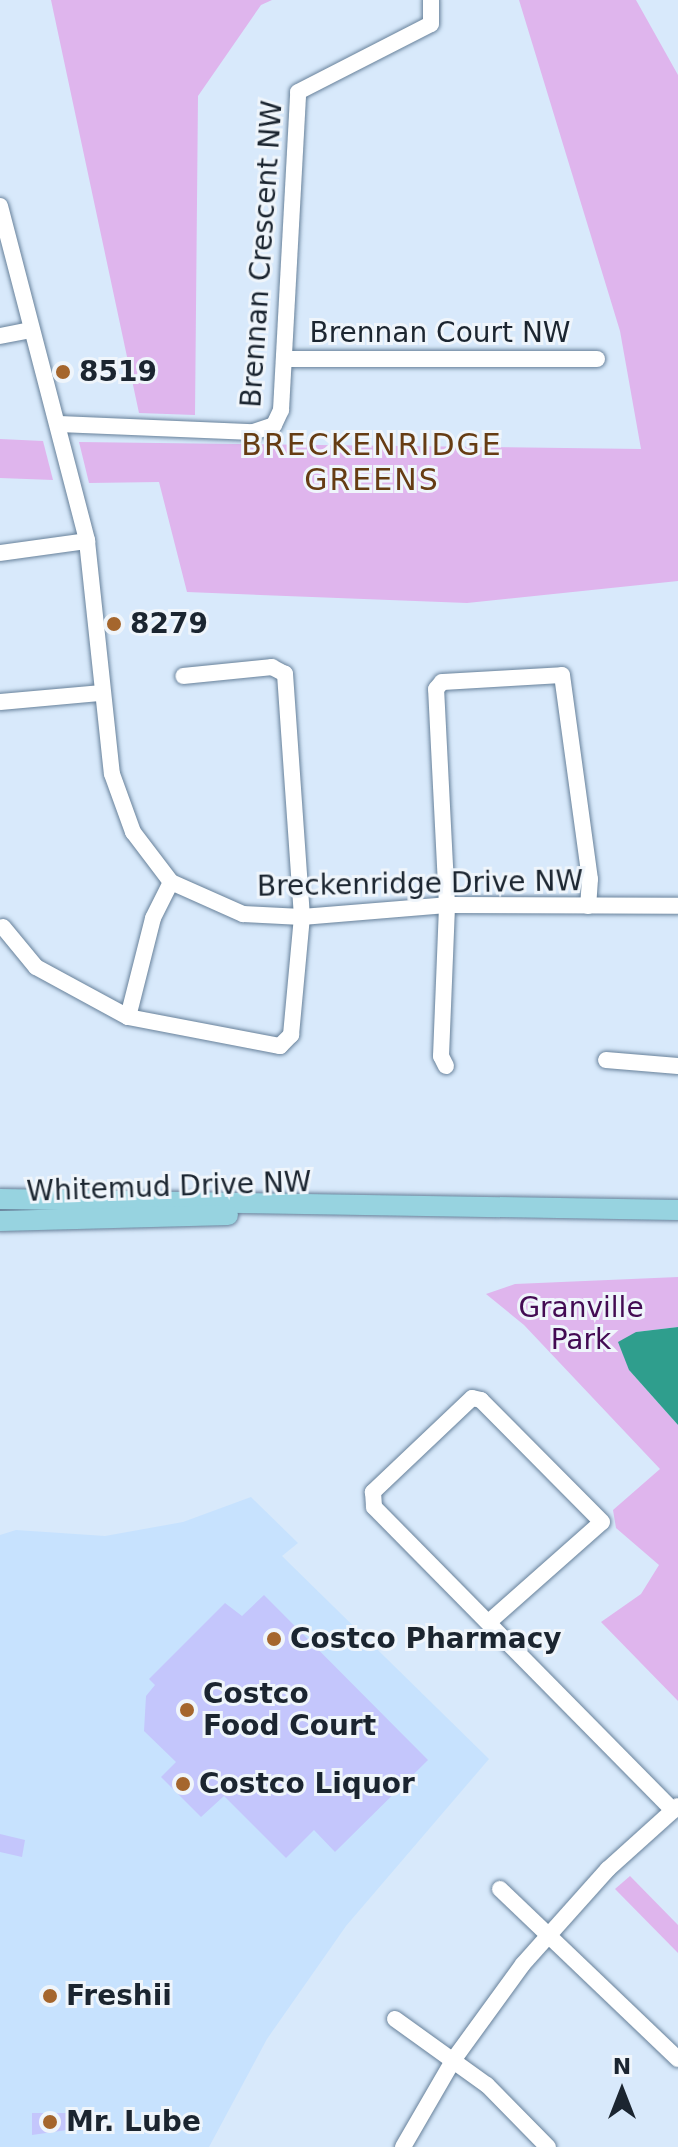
<!DOCTYPE html>
<style>
body{margin:0}
#map{position:relative;width:678px;height:2147px;overflow:hidden;background:#d8e9fb;font-family:"DejaVu Sans",sans-serif}
div>[style]{position:absolute}
.built>*{inset:0;background:#c7e2fe}
.green>*{inset:0;background:#dfb5ed}
.water>*{inset:0;background:#2f9e8d}
.building>*{inset:0;background:#c4c6fc}
.roads{filter:drop-shadow(0 0 2px #67819a) drop-shadow(0 0 2px #67819a)}
.minor>*{height:16px;margin:-8px;padding:0 8px;transform-origin:8px;border-radius:8px;background:#fff}
.major>*{height:20px;margin:-10px;padding:0 10px;transform-origin:10px;border-radius:10px;background:#97d3e0}
.dots>*{width:22px;height:22px;translate:-50% -50%;box-sizing:border-box;border:4px solid #eff5fb;border-radius:50%}
span{translate:-50% -50%;white-space:nowrap;text-align:center;line-height:1.15;-webkit-text-stroke:6px #eff5fb;paint-order:stroke}
.street-label{font-size:28px;color:#1b2530}
.poi-label{font-size:28px;color:#1b2530;font-weight:700}
.left{translate:0 -50%;text-align:left}
.park-label{font-size:28px;color:#430b53}
.neighbourhood-label{font-size:30px;color:#663c13;letter-spacing:2px}
.north{position:absolute;left:582px;top:2051px;width:80px;height:80px;-webkit-text-stroke:6px #eff5fb;paint-order:stroke;rotate:0deg;font-size:22px;font-weight:700;line-height:32px;text-align:center;color:#1b2530}
.north::after{content:'';display:block;margin:auto;width:28px;height:36px;background:#1b2530;clip-path:polygon(50% 0,100% 100%,50% 72%,0 100%)}
</style>
<div id="map">
<div class="built">
<div style="clip-path:polygon(251px 1497px,298px 1543px,282px 1556px,489px 1759px,346px 1926px,267px 2039px,209px 2147px,0 2147px,0 1535px,16px 1530px,105px 1536px,183px 1522px)"></div>
</div>
<div class="green">
<div style="clip-path:polygon(51px 0,272px 0,261px 5px,198px 96px,195px 415px,139px 413px)"></div>
<div style="clip-path:polygon(519px 0,636px 0,678px 75px,678px 581px,467px 603px,187px 592px,159px 482px,89px 483px,79px 442px,641px 449px,620px 331px)"></div>
<div style="clip-path:polygon(0 439px,43px 441px,53px 480px,0 478px)"></div>
<div style="clip-path:polygon(678px 1277px,678px 1327px,636px 1332px,629px 1370px,678px 1425px,678px 1701px,601px 1622px,641px 1594px,659px 1565px,616px 1528px,613px 1510px,660px 1469px,524px 1325px,486px 1294px,515px 1284px)"></div>
<div style="clip-path:polygon(630px 1876px,678px 1925px,678px 1953px,615px 1889px)"></div>
</div>
<div class="water">
<div style="clip-path:polygon(678px 1327px,678px 1425px,629px 1370px,618px 1342px,636px 1332px)"></div>
</div>
<div class="building">
<div style="clip-path:polygon(264px 1595px,428px 1760px,335px 1852px,314px 1830px,286px 1858px,224px 1796px,201px 1817px,161px 1777px,176px 1762px,144px 1731px,146px 1696px,155px 1685px,149px 1679px,225px 1603px,242px 1616px)"></div>
<div style="clip-path:polygon(0 1834px,25px 1840px,22px 1857px,0 1852px)"></div>
<div style="clip-path:polygon(32px 2113px,67px 2113px,67px 2130px,32px 2135px)"></div>
</div>
<div class="roads">
<div class="minor">
<div style="left:0;top:206px;width:346px;rotate:75.4deg"></div>
<div style="left:87px;top:541px;width:234px;rotate:83.9deg"></div>
<div style="left:112px;top:774px;width:62px;rotate:70.1deg"></div>
<div style="left:133px;top:832px;width:63px;rotate:52.8deg"></div>
<div style="left:171px;top:882px;width:79px;rotate:24deg"></div>
<div style="left:243px;top:914px;width:59px;rotate:2.9deg"></div>
<div style="left:302px;top:917px;width:145px;rotate:-4.7deg"></div>
<div style="left:447px;top:905px;width:231px;rotate:0.2deg"></div>
<div style="left:0;top:336px;width:32px;rotate:-11deg"></div>
<div style="left:284px;top:359px;width:313px"></div>
<div style="left:59px;top:424px;width:194px;rotate:2.4deg"></div>
<div style="left:253px;top:432px;width:22px;rotate:-18deg"></div>
<div style="left:274px;top:425px;width:17px;rotate:-65deg"></div>
<div style="left:281px;top:410px;width:318px;rotate:-86.9deg"></div>
<div style="left:298px;top:92px;width:149px;rotate:-27.1deg"></div>
<div style="left:431px;top:24px;width:24px;rotate:-90deg"></div>
<div style="left:0;top:553px;width:88px;rotate:-7.9deg"></div>
<div style="left:0;top:702px;width:100px;rotate:-5.1deg"></div>
<div style="left:3px;top:927px;width:52px;rotate:50.5deg"></div>
<div style="left:36px;top:967px;width:105px;rotate:28.5deg"></div>
<div style="left:128px;top:1017px;width:155px;rotate:10.8deg"></div>
<div style="left:280px;top:1046px;width:16px;rotate:-45deg"></div>
<div style="left:291px;top:1035px;width:119px;rotate:-84.7deg"></div>
<div style="left:302px;top:917px;width:244px;rotate:-94deg"></div>
<div style="left:285px;top:674px;width:15px;rotate:-152deg"></div>
<div style="left:272px;top:667px;width:89px;rotate:174.2deg"></div>
<div style="left:128px;top:1017px;width:102px;rotate:-75.8deg"></div>
<div style="left:153px;top:918px;width:40px;rotate:-63.4deg"></div>
<div style="left:606px;top:1060px;width:72px;rotate:4.8deg"></div>
<div style="left:446px;top:1066px;width:11px;rotate:-117deg"></div>
<div style="left:441px;top:1056px;width:151px;rotate:-87.7deg"></div>
<div style="left:447px;top:905px;width:216px;rotate:-92.9deg"></div>
<div style="left:436px;top:689px;width:9px;rotate:-49deg"></div>
<div style="left:442px;top:682px;width:120px;rotate:-3.3deg"></div>
<div style="left:562px;top:675px;width:206px;rotate:82.2deg"></div>
<div style="left:590px;top:879px;width:27px;rotate:94deg"></div>
<div style="left:490px;top:1621px;width:149px;rotate:-41.5deg"></div>
<div style="left:602px;top:1522px;width:172px;rotate:-134.8deg"></div>
<div style="left:481px;top:1400px;width:9px;rotate:-167deg"></div>
<div style="left:472px;top:1398px;width:137px;rotate:136.5deg"></div>
<div style="left:373px;top:1492px;width:15px;rotate:86deg"></div>
<div style="left:374px;top:1507px;width:426px;rotate:45.4deg"></div>
<div style="left:500px;top:1889px;width:246px;rotate:43.7deg"></div>
<div style="left:395px;top:2019px;width:113px;rotate:35.7deg"></div>
<div style="left:487px;top:2085px;width:87px;rotate:45.5deg"></div>
<div style="left:403px;top:2147px;width:102px;rotate:-59.9deg"></div>
<div style="left:454px;top:2059px;width:117px;rotate:-54deg"></div>
<div style="left:523px;top:1964px;width:127px;rotate:-48.2deg"></div>
<div style="left:608px;top:1869px;width:94px;rotate:-42deg"></div>
</div>
<div class="major">
<div style="left:0;top:1199px;width:678px;rotate:0.93deg"></div>
<div style="left:0;top:1221px;width:228px;rotate:-1.5deg"></div>
</div>
</div>
<div class="dots">
<div style="left:63px;top:372px;background:#a5662d"></div>
<div style="left:114px;top:624px;background:#a5662d"></div>
<div style="left:274px;top:1639px;background:#a5662d"></div>
<div style="left:187px;top:1710px;background:#a5662d"></div>
<div style="left:183px;top:1784px;background:#a5662d"></div>
<div style="left:50px;top:1996px;background:#a5662d"></div>
<div style="left:50px;top:2122px;background:#a5662d"></div>
</div>
<div class="street-label">
<span style="left:262px;top:254px;rotate:-86deg">Brennan Crescent NW</span>
<span style="left:440px;top:333px">Brennan Court NW</span>
<span style="left:420px;top:884px;rotate:-1deg">Breckenridge Drive NW</span>
<span style="left:169px;top:1187px;rotate:-2deg">Whitemud Drive NW</span>
</div>
<div class="poi-label">
<span class="left" style="left:79px;top:372px">8519</span>
<span class="left" style="left:130px;top:624px">8279</span>
<span class="left" style="left:290px;top:1639px">Costco Pharmacy</span>
<span class="left" style="left:203px;top:1710px">Costco<br>Food Court</span>
<span class="left" style="left:199px;top:1784px">Costco Liquor</span>
<span class="left" style="left:66px;top:1996px">Freshii</span>
<span class="left" style="left:66px;top:2122px">Mr. Lube</span>
</div>
<div class="park-label">
<span style="left:581px;top:1324px">Granville<br>Park</span>
</div>
<div class="neighbourhood-label">
<span style="left:372px;top:462px">BRECKENRIDGE<br>GREENS</span>
</div>
<div class="north">N</div>
</div>
